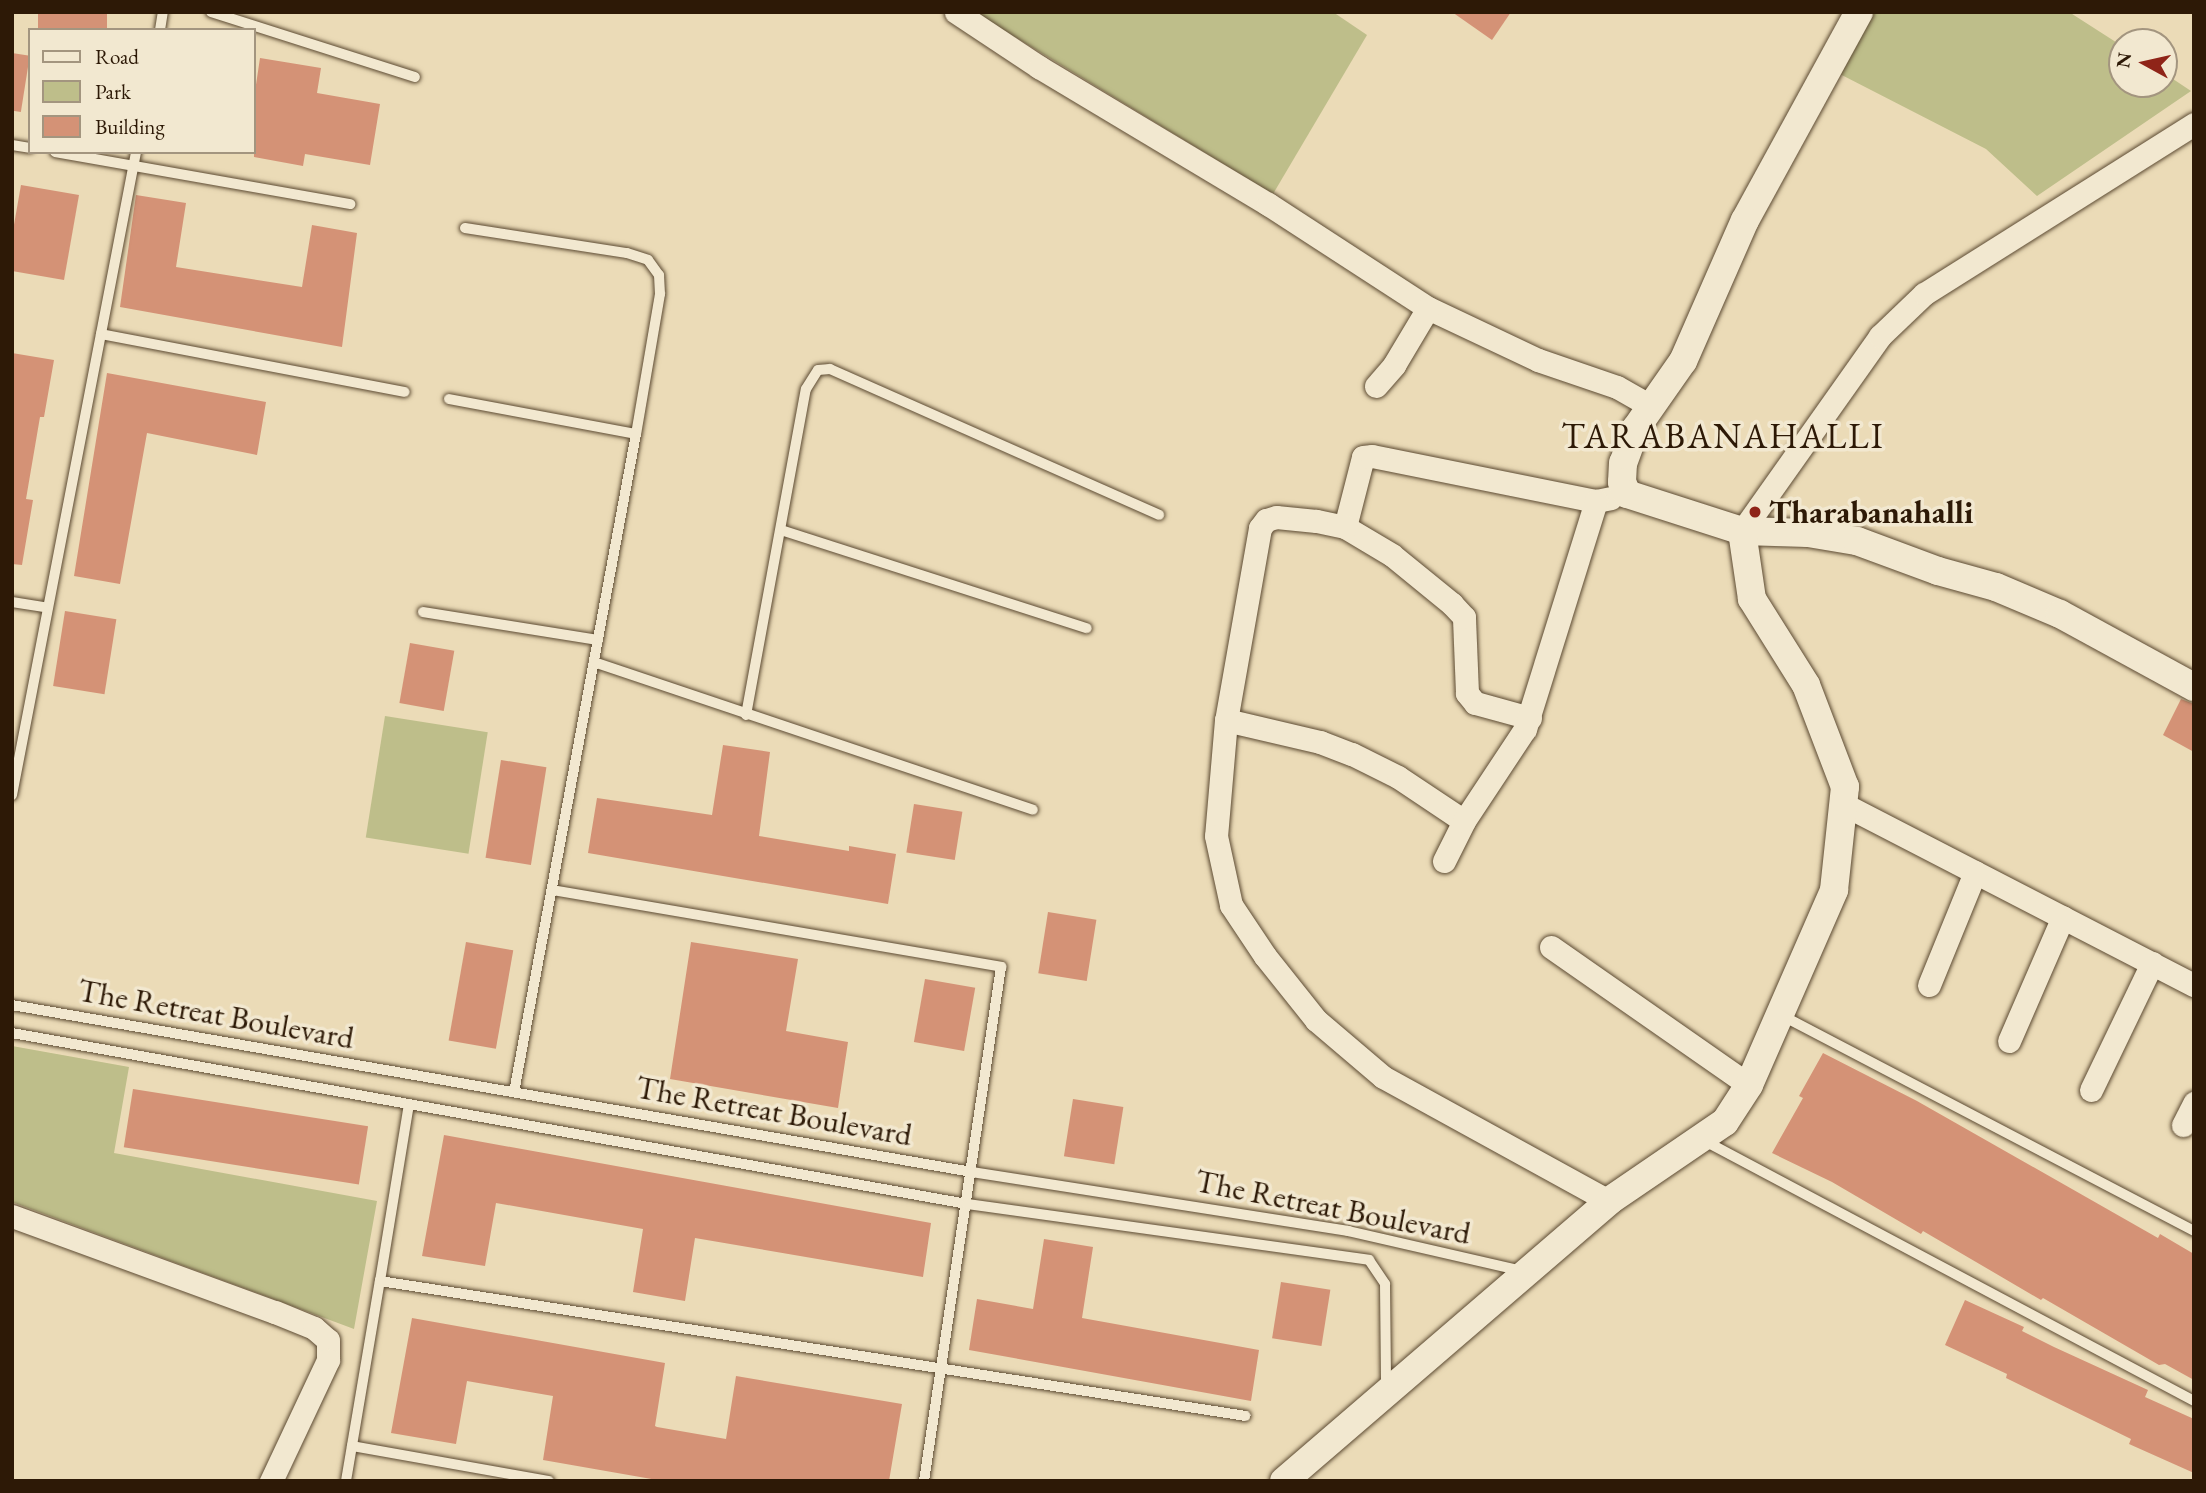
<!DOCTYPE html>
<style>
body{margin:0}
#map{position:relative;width:2206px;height:1493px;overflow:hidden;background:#ebdbb7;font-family:"EB Garamond",serif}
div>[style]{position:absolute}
.green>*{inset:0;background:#bebe8a;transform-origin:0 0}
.building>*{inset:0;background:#d49276;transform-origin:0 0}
.roads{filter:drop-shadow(0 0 2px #5c4a32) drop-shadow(0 0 2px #5c4a32)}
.service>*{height:10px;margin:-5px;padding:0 5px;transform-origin:5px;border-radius:5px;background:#f2e8d0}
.minor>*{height:23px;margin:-11.5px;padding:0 11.5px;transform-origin:11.5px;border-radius:11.5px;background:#f2e8d0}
.tertiary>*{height:28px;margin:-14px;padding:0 14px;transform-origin:14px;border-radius:14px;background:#f2e8d0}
.dots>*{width:19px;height:19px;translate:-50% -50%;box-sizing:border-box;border:4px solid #f2e8d0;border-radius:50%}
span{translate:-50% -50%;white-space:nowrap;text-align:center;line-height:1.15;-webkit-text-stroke:7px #f2e8d0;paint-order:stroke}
.poi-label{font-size:32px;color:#2d1906;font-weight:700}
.left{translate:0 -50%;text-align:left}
.street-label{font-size:32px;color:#2d1906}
.quarter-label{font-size:35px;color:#2d1906;letter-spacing:2px}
.frame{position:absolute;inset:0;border:14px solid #2d1906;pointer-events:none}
.legend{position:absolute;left:28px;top:28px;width:228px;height:126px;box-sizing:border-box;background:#f2e8d0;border:2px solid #a3957f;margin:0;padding:9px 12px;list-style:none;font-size:21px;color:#2d1906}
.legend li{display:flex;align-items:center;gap:14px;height:35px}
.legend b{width:35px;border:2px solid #a3957f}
.north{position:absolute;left:2108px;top:28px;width:70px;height:70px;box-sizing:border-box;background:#f2e8d0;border:2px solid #a3957f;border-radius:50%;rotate:278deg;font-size:19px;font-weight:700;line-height:28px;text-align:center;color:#2d1906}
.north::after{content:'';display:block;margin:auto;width:24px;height:32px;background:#8f2418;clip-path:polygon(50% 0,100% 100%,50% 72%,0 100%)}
</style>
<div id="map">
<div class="green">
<div style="clip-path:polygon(974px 12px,1333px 12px,1367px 35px,1273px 194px)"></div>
<div style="clip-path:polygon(1870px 12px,2069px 12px,2122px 46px,2122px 84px,2164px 84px,2164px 73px,2191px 91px,2037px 196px,1986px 149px,1832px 70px)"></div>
<div style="left:385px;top:716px;width:104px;height:123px;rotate:9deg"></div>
<div style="clip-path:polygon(12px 1046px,129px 1067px,114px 1153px,377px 1201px,354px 1329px,12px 1202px)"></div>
</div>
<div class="building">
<div style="left:38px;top:12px;width:69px;height:18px"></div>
<div style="clip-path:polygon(1452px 12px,1511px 12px,1492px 40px)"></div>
<div style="left:12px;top:53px;width:18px;height:57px;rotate:9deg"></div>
<div style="clip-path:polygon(260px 58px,321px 68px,317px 93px,380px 104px,370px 165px,305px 154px,303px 166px,254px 157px,254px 98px)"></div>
<div style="clip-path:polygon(21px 185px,79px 195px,64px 280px,12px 271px,12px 236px)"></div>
<div style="clip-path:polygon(136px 195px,186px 203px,176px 267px,302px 287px,312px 225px,357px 233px,342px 347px,120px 307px)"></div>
<div style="clip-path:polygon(12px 353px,54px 360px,44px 417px,40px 417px,26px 499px,33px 500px,22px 565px,12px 564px)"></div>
<div style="clip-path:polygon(107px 373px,266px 402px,257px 455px,147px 433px,120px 584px,74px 576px)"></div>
<div style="left:65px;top:611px;width:52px;height:76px;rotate:9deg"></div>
<div style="left:410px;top:643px;width:45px;height:61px;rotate:10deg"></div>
<div style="clip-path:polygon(2181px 699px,2194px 704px,2194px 752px,2163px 735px)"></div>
<div style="clip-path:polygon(723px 745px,770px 752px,759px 836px,849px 851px,849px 846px,896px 854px,888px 904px,588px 853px,597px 798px,712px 815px)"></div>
<div style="left:501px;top:760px;width:46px;height:99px;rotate:9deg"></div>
<div style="left:914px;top:804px;width:49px;height:49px;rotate:9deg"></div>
<div style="left:1048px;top:912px;width:49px;height:62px;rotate:9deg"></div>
<div style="left:466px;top:942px;width:48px;height:100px;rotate:10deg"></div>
<div style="clip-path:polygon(691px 942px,798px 959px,786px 1031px,848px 1042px,838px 1108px,670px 1079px)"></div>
<div style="left:925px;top:979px;width:51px;height:64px;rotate:10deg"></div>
<div style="clip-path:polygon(1823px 1053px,1917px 1101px,2158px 1238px,2160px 1234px,2194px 1254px,2194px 1380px,2165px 1364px,2159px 1365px,2043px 1298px,2041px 1300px,1923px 1231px,1921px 1234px,1832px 1182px,1772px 1153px,1803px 1098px,1799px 1096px)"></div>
<div style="left:133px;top:1089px;width:238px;height:59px;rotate:9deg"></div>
<div style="left:1073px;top:1099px;width:51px;height:58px;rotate:9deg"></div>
<div style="clip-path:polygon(444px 1135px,931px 1223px,923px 1277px,695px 1238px,685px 1301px,633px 1292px,643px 1229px,496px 1203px,485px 1266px,422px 1256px)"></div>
<div style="clip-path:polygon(1044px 1239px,1093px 1247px,1082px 1318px,1259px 1350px,1251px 1401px,969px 1350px,977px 1299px,1033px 1309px)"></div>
<div style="left:1281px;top:1282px;width:50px;height:57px;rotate:9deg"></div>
<div style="clip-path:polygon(1965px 1300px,2024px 1327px,2022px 1331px,2054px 1347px,2148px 1390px,2145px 1397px,2194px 1419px,2194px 1473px,2129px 1444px,2131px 1439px,2006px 1378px,2007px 1374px,1945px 1345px)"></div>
<div style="clip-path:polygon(412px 1318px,665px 1363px,655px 1426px,657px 1427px,726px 1439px,736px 1376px,902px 1404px,889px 1481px,663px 1481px,543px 1460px,553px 1396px,467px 1381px,456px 1444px,391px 1433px)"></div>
</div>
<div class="roads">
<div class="service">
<div style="left:211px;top:12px;width:214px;rotate:17.7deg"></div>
<div style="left:160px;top:30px;width:18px;rotate:-81deg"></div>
<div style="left:12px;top:145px;width:18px;rotate:9deg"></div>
<div style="left:55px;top:152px;width:300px;rotate:10deg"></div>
<div style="left:465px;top:228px;width:164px;rotate:8.8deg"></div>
<div style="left:627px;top:253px;width:22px;rotate:18deg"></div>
<div style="left:648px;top:260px;width:19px;rotate:54deg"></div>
<div style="left:659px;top:275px;width:19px;rotate:87deg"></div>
<div style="left:660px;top:294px;width:142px;rotate:99.7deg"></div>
<div style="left:636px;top:434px;width:669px;rotate:100.5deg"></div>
<div style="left:101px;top:334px;width:309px;rotate:10.8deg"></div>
<div style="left:449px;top:399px;width:190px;rotate:10.6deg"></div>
<div style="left:781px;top:530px;width:321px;rotate:17.8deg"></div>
<div style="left:12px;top:602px;width:36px;rotate:9deg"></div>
<div style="left:423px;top:612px;width:177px;rotate:9.1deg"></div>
<div style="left:594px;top:662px;width:463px;rotate:18.6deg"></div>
<div style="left:746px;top:715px;width:331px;rotate:-79.6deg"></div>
<div style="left:806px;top:389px;width:22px;rotate:-58deg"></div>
<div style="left:818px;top:370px;width:12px;rotate:-5deg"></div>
<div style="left:830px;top:369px;width:360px;rotate:23.9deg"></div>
<div style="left:12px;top:795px;width:655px;rotate:-79.08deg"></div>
<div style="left:552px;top:890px;width:456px;rotate:9.7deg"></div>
<div style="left:1001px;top:967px;width:520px;rotate:98.52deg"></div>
<div style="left:12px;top:1005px;width:974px;rotate:9.87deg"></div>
<div style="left:972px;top:1172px;width:381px;rotate:8.9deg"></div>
<div style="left:1348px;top:1231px;width:179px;rotate:12.9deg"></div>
<div style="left:1781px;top:1015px;width:466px;rotate:27.6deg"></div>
<div style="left:12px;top:1033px;width:970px;rotate:10.15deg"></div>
<div style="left:967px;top:1204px;width:406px;rotate:7.9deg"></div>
<div style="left:1369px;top:1260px;width:29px;rotate:56deg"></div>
<div style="left:1385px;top:1284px;width:103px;rotate:89.4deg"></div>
<div style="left:1703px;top:1140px;width:556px;rotate:27.99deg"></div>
<div style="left:380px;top:1281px;width:179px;rotate:-80.7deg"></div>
<div style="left:352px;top:1446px;width:200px;rotate:10.1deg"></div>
<div style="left:346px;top:1481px;width:203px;rotate:-80.4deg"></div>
<div style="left:380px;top:1281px;width:876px;rotate:8.86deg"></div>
</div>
<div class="minor">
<div style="left:956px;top:12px;width:100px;rotate:33.5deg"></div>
<div style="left:1039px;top:67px;width:267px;rotate:30.9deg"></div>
<div style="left:1268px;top:204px;width:191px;rotate:33deg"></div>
<div style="left:1428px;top:308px;width:122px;rotate:25.3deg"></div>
<div style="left:1538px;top:360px;width:83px;rotate:18.9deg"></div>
<div style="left:1617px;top:387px;width:40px;rotate:29.7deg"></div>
<div style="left:1376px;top:386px;width:28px;rotate:-49deg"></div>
<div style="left:1394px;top:365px;width:66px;rotate:-59.2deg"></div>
<div style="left:1345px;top:527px;width:72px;rotate:-75.6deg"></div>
<div style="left:1363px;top:457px;width:9px;rotate:-6deg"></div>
<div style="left:1372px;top:456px;width:228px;rotate:11.4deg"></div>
<div style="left:1596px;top:501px;width:15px;rotate:-11deg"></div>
<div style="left:1742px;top:531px;width:239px;rotate:-54.7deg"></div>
<div style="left:1880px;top:336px;width:61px;rotate:-43.7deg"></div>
<div style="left:1924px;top:294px;width:319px;rotate:-32.2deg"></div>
<div style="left:1530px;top:718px;width:57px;rotate:-164.7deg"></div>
<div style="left:1475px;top:703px;width:13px;rotate:-129deg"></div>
<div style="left:1467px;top:693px;width:76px;rotate:-92.3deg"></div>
<div style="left:1464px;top:617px;width:18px;rotate:-133deg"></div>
<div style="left:1452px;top:604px;width:77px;rotate:-140.8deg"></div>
<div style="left:1392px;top:555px;width:55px;rotate:-149.2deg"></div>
<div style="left:1345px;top:527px;width:30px;rotate:-168deg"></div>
<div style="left:1316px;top:521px;width:40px;rotate:-174.3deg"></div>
<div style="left:1276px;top:517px;width:10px;rotate:163deg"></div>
<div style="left:1266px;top:520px;width:10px;rotate:127deg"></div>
<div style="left:1260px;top:528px;width:195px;rotate:100deg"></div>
<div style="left:1226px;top:720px;width:116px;rotate:94.9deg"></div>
<div style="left:1216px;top:836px;width:71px;rotate:77.7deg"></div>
<div style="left:1231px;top:905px;width:61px;rotate:56.3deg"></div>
<div style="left:1265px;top:956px;width:82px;rotate:51.4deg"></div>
<div style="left:1316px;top:1020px;width:88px;rotate:40.4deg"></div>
<div style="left:1383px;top:1077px;width:258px;rotate:28.8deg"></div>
<div style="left:1226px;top:720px;width:97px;rotate:13.2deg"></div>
<div style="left:1320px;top:742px;width:34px;rotate:21deg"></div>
<div style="left:1352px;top:754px;width:51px;rotate:26.6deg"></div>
<div style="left:1398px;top:777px;width:79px;rotate:33.7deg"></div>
<div style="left:1843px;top:804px;width:395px;rotate:27.3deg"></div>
<div style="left:1444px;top:861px;width:45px;rotate:-63.4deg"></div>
<div style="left:1464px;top:821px;width:110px;rotate:-56.5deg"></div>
<div style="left:1525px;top:729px;width:239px;rotate:-72.7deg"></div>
<div style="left:1551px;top:947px;width:241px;rotate:34.9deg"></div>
<div style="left:1929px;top:985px;width:122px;rotate:-67.8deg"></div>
<div style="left:2009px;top:1041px;width:135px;rotate:-66.5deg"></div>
<div style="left:2091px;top:1090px;width:141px;rotate:-64.3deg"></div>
<div style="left:2183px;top:1125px;width:25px;rotate:-63deg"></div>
<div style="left:12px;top:1216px;width:280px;rotate:20.1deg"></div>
<div style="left:275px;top:1312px;width:42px;rotate:22.3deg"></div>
<div style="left:314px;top:1328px;width:18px;rotate:41deg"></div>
<div style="left:328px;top:1340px;width:20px;rotate:90deg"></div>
<div style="left:328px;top:1360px;width:134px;rotate:115.2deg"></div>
</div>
<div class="tertiary">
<div style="left:1859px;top:12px;width:237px;rotate:118.7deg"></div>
<div style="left:1745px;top:220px;width:154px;rotate:113.7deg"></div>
<div style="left:1683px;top:361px;width:82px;rotate:125deg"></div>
<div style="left:1636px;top:428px;width:37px;rotate:110deg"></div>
<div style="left:1623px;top:463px;width:19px;rotate:93deg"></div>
<div style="left:1622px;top:482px;width:13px;rotate:67deg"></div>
<div style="left:1627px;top:494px;width:121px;rotate:17.8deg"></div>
<div style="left:1742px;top:531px;width:66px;rotate:1.7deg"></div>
<div style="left:1808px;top:533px;width:50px;rotate:9.3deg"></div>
<div style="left:1857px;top:541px;width:86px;rotate:20.3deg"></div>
<div style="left:1938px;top:571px;width:60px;rotate:15.4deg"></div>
<div style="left:1996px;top:587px;width:69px;rotate:22.9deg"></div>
<div style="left:2060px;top:614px;width:153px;rotate:28.6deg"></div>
<div style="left:1284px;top:1481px;width:429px;rotate:-40.7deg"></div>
<div style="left:1609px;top:1201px;width:140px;rotate:-34.3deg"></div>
<div style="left:1725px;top:1122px;width:44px;rotate:-57deg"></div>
<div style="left:1749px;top:1085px;width:213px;rotate:-66.4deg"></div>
<div style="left:1834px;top:890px;width:104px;rotate:-83.9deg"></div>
<div style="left:1845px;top:787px;width:109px;rotate:-110.9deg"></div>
<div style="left:1806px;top:685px;width:102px;rotate:-122.1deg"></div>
<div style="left:1752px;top:599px;width:69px;rotate:-98.4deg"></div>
</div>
</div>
<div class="dots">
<div style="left:1755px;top:512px;background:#8f2418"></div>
</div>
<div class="poi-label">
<span class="left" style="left:1769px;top:512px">Tharabanahalli</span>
</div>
<div class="street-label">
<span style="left:216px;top:1014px;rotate:10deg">The Retreat Boulevard</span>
<span style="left:774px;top:1111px;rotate:10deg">The Retreat Boulevard</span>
<span style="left:1333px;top:1207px;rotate:11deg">The Retreat Boulevard</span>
</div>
<div class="quarter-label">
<span style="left:1723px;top:436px">TARABANAHALLI</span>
</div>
<div class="frame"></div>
<ul class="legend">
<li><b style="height:9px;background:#f2e8d0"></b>Road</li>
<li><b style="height:19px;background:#bebe8a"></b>Park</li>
<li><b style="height:19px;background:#d49276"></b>Building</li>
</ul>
<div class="north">N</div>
</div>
